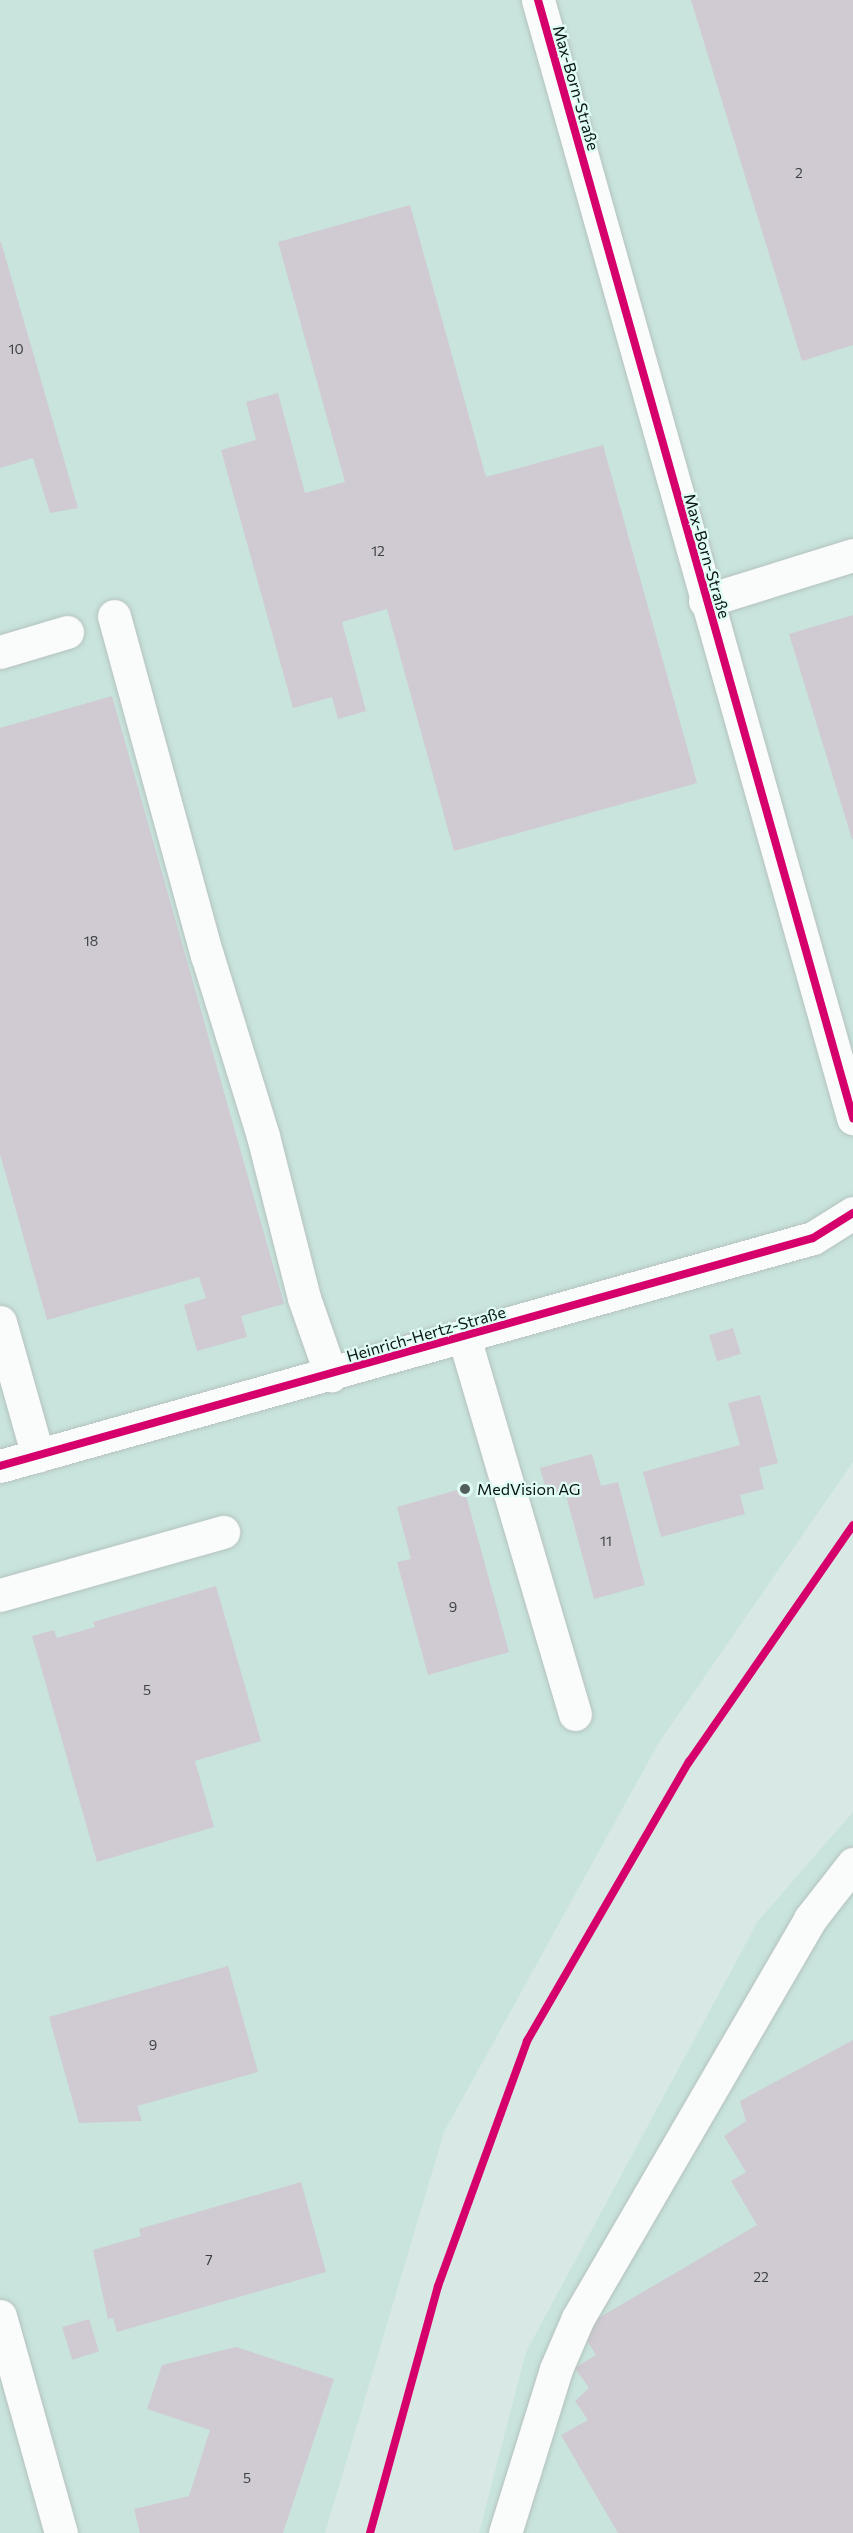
<!DOCTYPE html>
<meta charset="utf-8">
<style>
body{margin:0}
#map{position:relative;width:853px;height:2533px;overflow:hidden;background:#d8e8e4;font-family:Commissioner,sans-serif}
div>[style]{position:absolute}
.built>*{inset:0;background:#c8e4dd}
.building>*{inset:0;background:#d0cad2;transform-origin:0 0}
.roads{filter:drop-shadow(0 0 2px #b6c2bf) drop-shadow(0 0 2px #b6c2bf)}
.minor>*{height:33px;margin:-16.5px;padding:0 16.5px;transform-origin:16.5px;border-radius:16.5px;background:#f9fcfb}
.cycleway>*{height:8px;margin:-4px;padding:0 4px;transform-origin:4px;border-radius:4px;background:#d6006c}
.dots>*{width:16px;height:16px;translate:-50% -50%;box-sizing:border-box;border:3px solid #dffcf4;border-radius:50%}
span{translate:-50% -50%;white-space:nowrap;text-align:center;line-height:1.15;-webkit-text-stroke:4.5px #dffcf4;paint-order:stroke}
.number-label{font-size:14px;color:#3c4242}
.number-label span{-webkit-text-stroke-width:0}
.street-label{font-size:16px;color:#0a1412}
.poi-label{font-size:16px;color:#0a1412}
.left{translate:0 -50%;text-align:left}
</style>
<div id="map">
<div class="built">
<div style="clip-path:polygon(0 0,853px 0,853px 1462px,658px 1744px,444px 2132px,325px 2533px,0 2533px)"></div>
<div style="clip-path:polygon(853px 1812px,853px 2533px,479px 2533px,526px 2352px,758px 1921px)"></div>
</div>
<div class="building">
<div style="clip-path:polygon(691px 0,853px 0,853px 345px,802px 361px)"></div>
<div style="clip-path:polygon(410px 205px,486px 477px,603px 445px,697px 783px,454px 851px,387px 609px,342px 622px,366px 711px,338px 719px,332px 697px,293px 708px,221px 450px,256px 440px,246px 402px,278px 393px,305px 493px,345px 482px,278px 242px)"></div>
<div style="clip-path:polygon(0 242px,1px 242px,78px 508px,50px 513px,33px 458px,0 468px)"></div>
<div style="clip-path:polygon(853px 615px,853px 839px,852px 839px,789px 634px)"></div>
<div style="clip-path:polygon(112px 696px,284px 1304px,241px 1316px,247px 1337px,197px 1351px,184px 1305px,206px 1298px,199px 1277px,47px 1320px,0 1154px,0 728px)"></div>
<div style="left:733px;top:1328px;width:27px;height:25px;rotate:73deg"></div>
<div style="clip-path:polygon(760px 1395px,778px 1463px,759px 1468px,764px 1489px,740px 1495px,745px 1514px,661px 1537px,643px 1472px,740px 1445px,728px 1403px)"></div>
<div style="clip-path:polygon(592px 1454px,601px 1486px,618px 1482px,645px 1585px,594px 1599px,565px 1492px,548px 1496px,540px 1468px)"></div>
<div style="clip-path:polygon(464px 1488px,509px 1652px,428px 1675px,397px 1562px,411px 1559px,397px 1507px)"></div>
<div style="clip-path:polygon(216px 1586px,261px 1741px,195px 1761px,214px 1827px,97px 1862px,32px 1636px,54px 1630px,57px 1638px,95px 1627px,93px 1622px)"></div>
<div style="clip-path:polygon(228px 1966px,258px 2072px,137px 2106px,142px 2121px,79px 2123px,49px 2017px)"></div>
<div style="clip-path:polygon(853px 2040px,853px 2533px,618px 2533px,561px 2435px,588px 2420px,575px 2401px,589px 2388px,575px 2368px,596px 2355px,580px 2329px,757px 2225px,731px 2181px,746px 2172px,724px 2136px,746px 2121px,740px 2101px)"></div>
<div style="clip-path:polygon(301px 2182px,326px 2272px,117px 2332px,113px 2318px,108px 2319px,93px 2250px,141px 2236px,139px 2229px)"></div>
<div style="left:89px;top:2319px;width:34px;height:28px;rotate:73deg"></div>
<div style="clip-path:polygon(236px 2347px,334px 2379px,283px 2533px,140px 2533px,134px 2509px,189px 2496px,210px 2430px,147px 2409px,162px 2365px)"></div>
</div>
<div class="roads">
<div class="minor">
<div style="left:538px;top:0;width:1162px;rotate:74.26deg"></div>
<div style="left:705px;top:601px;width:155px;rotate:-17.3deg"></div>
<div style="left:114px;top:616px;width:352px;rotate:74.7deg"></div>
<div style="left:207px;top:955px;width:189px;rotate:72.8deg"></div>
<div style="left:263px;top:1136px;width:167px;rotate:75.8deg"></div>
<div style="left:304px;top:1298px;width:82px;rotate:70.7deg"></div>
<div style="left:0;top:652px;width:70px;rotate:-16.6deg"></div>
<div style="left:0;top:1322px;width:139px;rotate:74.2deg"></div>
<div style="left:464px;top:1337px;width:393px;rotate:73.6deg"></div>
<div style="left:0;top:1466px;width:844px;rotate:-15.67deg"></div>
<div style="left:813px;top:1238px;width:47px;rotate:-32deg"></div>
<div style="left:0;top:1595px;width:232px;rotate:-15.8deg"></div>
<div style="left:0;top:2316px;width:225px;rotate:74.3deg"></div>
<div style="left:505px;top:2533px;width:172px;rotate:-72.7deg"></div>
<div style="left:556px;top:2369px;width:56px;rotate:-66.7deg"></div>
<div style="left:578px;top:2318px;width:462px;rotate:-59.8deg"></div>
<div style="left:810px;top:1919px;width:70px;rotate:-52deg"></div>
</div>
</div>
<div class="cycleway">
<div style="left:538px;top:0;width:1162px;rotate:74.26deg"></div>
<div style="left:0;top:1466px;width:844px;rotate:-15.67deg"></div>
<div style="left:813px;top:1238px;width:47px;rotate:-32deg"></div>
<div style="left:370px;top:2533px;width:256px;rotate:-74.6deg"></div>
<div style="left:438px;top:2286px;width:261px;rotate:-70deg"></div>
<div style="left:527px;top:2041px;width:323px;rotate:-59.9deg"></div>
<div style="left:689px;top:1762px;width:288px;rotate:-55.3deg"></div>
</div>
<div class="dots">
<div style="left:465px;top:1489px;background:#525e5c"></div>
</div>
<div class="number-label">
<span style="left:799px;top:173px">2</span>
<span style="left:16px;top:349px">10</span>
<span style="left:378px;top:551px">12</span>
<span style="left:91px;top:941px">18</span>
<span style="left:606px;top:1541px">11</span>
<span style="left:453px;top:1607px">9</span>
<span style="left:147px;top:1690px">5</span>
<span style="left:153px;top:2045px">9</span>
<span style="left:209px;top:2260px">7</span>
<span style="left:761px;top:2277px">22</span>
<span style="left:247px;top:2478px">5</span>
</div>
<div class="street-label">
<span style="left:576px;top:88px;rotate:74deg">Max-Born-Straße</span>
<span style="left:707px;top:556px;rotate:74deg">Max-Born-Straße</span>
<span style="left:426px;top:1334px;rotate:-16deg">Heinrich-Hertz-Straße</span>
</div>
<div class="poi-label">
<span class="left" style="left:477px;top:1489px">MedVision AG</span>
</div>
</div>
